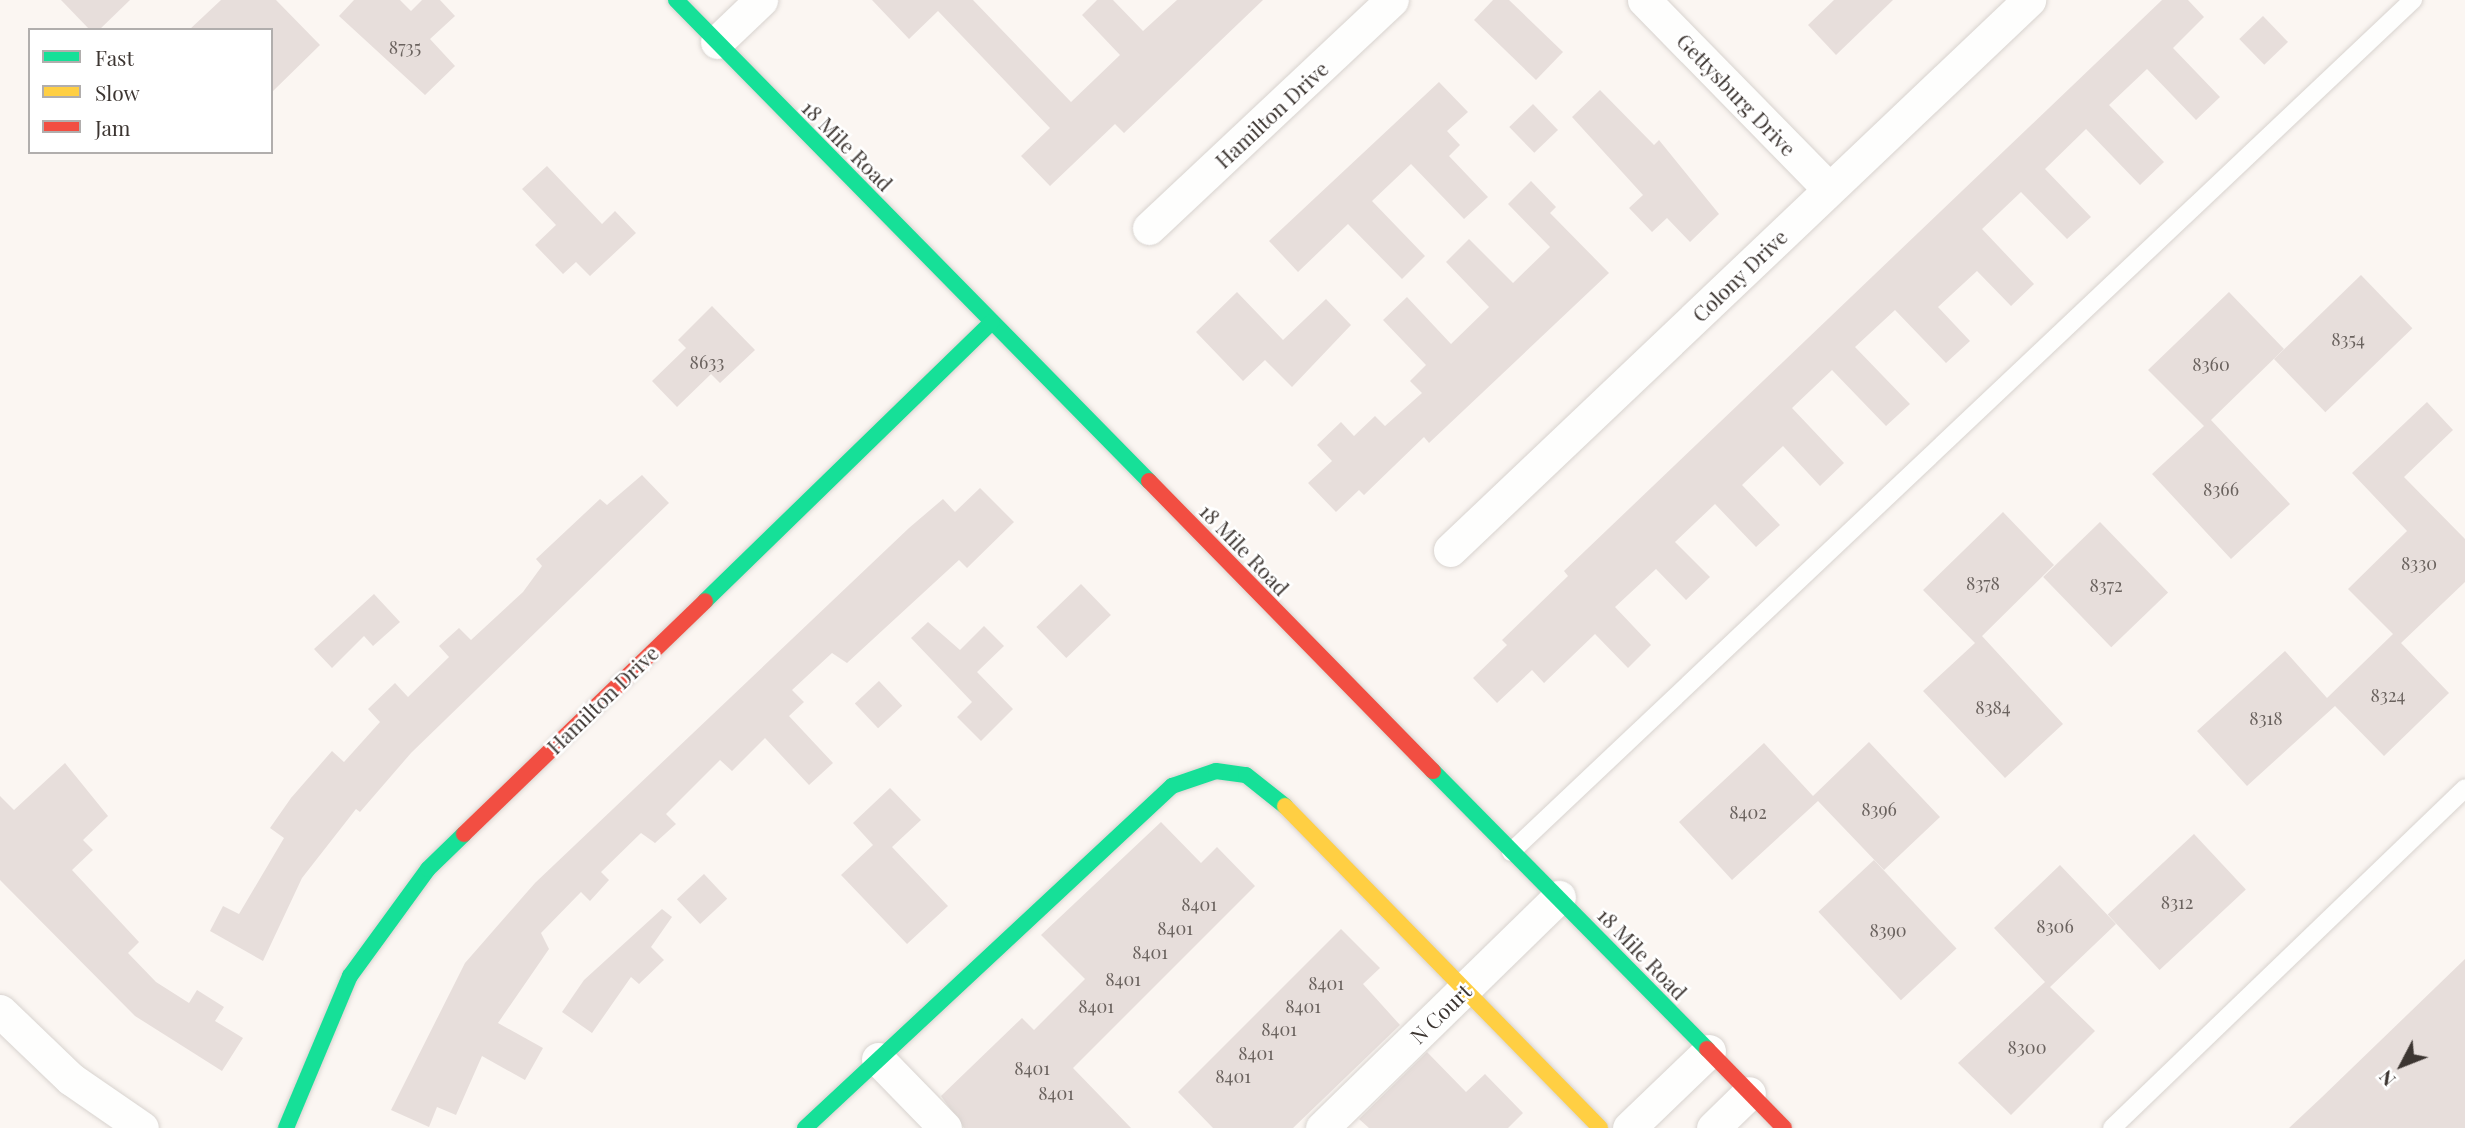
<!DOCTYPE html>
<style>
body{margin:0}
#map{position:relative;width:2465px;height:1128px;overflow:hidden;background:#fbf6f2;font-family:"Playfair Display",serif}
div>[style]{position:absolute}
.building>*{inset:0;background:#e7dedb;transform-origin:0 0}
.roads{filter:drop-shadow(0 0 2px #d8d3cf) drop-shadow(0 0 2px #d8d3cf)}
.lane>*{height:18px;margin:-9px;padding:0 9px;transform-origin:9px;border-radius:9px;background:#fefefd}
.street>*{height:33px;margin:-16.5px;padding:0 16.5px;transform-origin:16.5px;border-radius:16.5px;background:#fefefd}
.fast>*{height:16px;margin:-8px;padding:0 8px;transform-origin:8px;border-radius:8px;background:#16e098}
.slow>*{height:16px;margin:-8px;padding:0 8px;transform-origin:8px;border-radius:8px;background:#ffcf43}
.jam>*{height:16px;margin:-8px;padding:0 8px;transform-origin:8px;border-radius:8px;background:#f24e42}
span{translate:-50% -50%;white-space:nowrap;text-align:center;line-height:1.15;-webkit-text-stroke:5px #fff;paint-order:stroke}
.number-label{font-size:18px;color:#6a625e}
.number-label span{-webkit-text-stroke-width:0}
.street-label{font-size:21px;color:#3c3531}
.legend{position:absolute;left:28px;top:28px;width:245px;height:126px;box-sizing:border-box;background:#fff;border:2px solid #b1aead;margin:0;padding:9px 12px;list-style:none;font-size:21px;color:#3c3531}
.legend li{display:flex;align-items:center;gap:14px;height:35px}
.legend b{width:35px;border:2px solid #b1aead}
.north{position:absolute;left:2367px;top:1030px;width:70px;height:70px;-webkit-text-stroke:5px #fff;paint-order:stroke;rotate:228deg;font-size:19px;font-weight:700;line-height:28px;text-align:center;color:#3c3531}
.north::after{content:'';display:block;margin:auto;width:24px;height:32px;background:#3c3531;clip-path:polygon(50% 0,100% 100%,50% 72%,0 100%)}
</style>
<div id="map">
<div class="building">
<div style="clip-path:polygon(61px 0,130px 0,99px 30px,90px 30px)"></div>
<div style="clip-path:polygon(221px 0,276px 0,320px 45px,271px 93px,271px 30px,189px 30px)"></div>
<div style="clip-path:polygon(354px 0,400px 0,411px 11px,422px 0,440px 0,455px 16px,430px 39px,455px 66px,425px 95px,339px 16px)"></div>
<div style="clip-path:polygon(872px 0,973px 0,1071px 102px,1120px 55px,1082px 15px,1097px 0,1113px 0,1143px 31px,1177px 0,1263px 0,1124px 133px,1115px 124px,1050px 186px,1021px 156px,1050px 128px,938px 11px,909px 39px)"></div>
<div style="clip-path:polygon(1493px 0,1509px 0,1563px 52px,1536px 80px,1474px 20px)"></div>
<div style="clip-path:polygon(1834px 0,1893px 0,1836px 55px,1808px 25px)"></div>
<div style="clip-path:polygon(2162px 0,2188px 0,2204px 17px,2173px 48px,2220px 97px,2196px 120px,2147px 69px,2109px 105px,2164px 162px,2140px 185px,2086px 129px,2045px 169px,2091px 217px,2067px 239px,2021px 192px,1982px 229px,2034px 284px,2011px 306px,1977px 271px,1938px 307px,1970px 341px,1946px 363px,1895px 310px,1855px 347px,1910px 404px,1886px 426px,1832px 370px,1792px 408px,1844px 463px,1820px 486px,1783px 446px,1742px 485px,1780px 525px,1756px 547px,1715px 504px,1675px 542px,1710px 577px,1686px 600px,1656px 569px,1615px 607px,1651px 645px,1628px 668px,1595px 634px,1544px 683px,1532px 670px,1497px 703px,1473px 678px,1507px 645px,1502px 640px,1568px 576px,1564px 571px)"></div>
<div style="left:2263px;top:16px;width:36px;height:33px;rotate:46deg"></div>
<div style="clip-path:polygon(1439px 82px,1468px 112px,1447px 131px,1460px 145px,1449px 156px,1488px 197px,1464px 219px,1411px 164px,1372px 201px,1425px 256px,1402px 279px,1348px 224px,1298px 272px,1269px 241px)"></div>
<div style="clip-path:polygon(1600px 90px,1654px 145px,1659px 140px,1719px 214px,1690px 242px,1667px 218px,1652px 232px,1629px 208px,1643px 195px,1572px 117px)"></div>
<div style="left:1533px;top:104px;width:36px;height:33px;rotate:46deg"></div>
<div style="clip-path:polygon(547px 166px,602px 224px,615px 211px,636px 233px,590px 276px,576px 262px,563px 274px,535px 245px,556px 225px,522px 189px)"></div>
<div style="clip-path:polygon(1531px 181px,1556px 207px,1550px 213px,1609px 273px,1429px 443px,1424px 437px,1364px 495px,1359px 490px,1336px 512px,1308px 483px,1332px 461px,1317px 445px,1341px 422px,1354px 436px,1375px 416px,1385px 426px,1422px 393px,1410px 381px,1426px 365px,1383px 320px,1407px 297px,1451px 344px,1489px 307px,1446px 262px,1469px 239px,1513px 283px,1550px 247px,1508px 204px)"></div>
<div style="left:2361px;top:275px;width:74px;height:121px;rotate:46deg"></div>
<div style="clip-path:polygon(1237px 292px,1283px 340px,1326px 299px,1351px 325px,1292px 387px,1265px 360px,1243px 381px,1196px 332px)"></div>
<div style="clip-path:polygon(2229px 292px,2284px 349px,2211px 420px,2290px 504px,2231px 559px,2152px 474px,2204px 426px,2148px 370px)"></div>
<div style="clip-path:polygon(712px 306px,755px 350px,720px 383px,711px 374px,677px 407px,652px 381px,686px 348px,678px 340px)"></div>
<div style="clip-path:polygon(2427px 402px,2453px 430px,2404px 477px,2465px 539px,2465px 582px,2401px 643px,2449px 693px,2384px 756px,2335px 706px,2247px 786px,2197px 731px,2285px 651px,2327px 698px,2393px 634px,2348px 589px,2407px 531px,2352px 473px)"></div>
<div style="clip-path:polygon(642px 475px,669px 503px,411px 753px,360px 812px,356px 809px,302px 878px,263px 961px,210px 931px,223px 906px,239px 914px,284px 838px,270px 828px,291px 798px,332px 751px,344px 762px,380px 722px,368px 709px,395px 683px,408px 697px,449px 657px,439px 646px,459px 628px,471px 640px,523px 592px,542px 566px,536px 559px,600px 499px,607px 505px)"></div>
<div style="clip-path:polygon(980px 488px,1014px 522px,967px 568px,959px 560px,847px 663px,832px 653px,792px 690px,804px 702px,789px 716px,833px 763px,809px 785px,765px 738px,732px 771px,720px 760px,666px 814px,676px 824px,655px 843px,641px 833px,601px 872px,609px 880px,590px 901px,581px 892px,541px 933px,549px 949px,498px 1023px,543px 1048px,525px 1080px,482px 1056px,456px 1115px,437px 1107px,429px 1127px,391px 1110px,465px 963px,535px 883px,909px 528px,943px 499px,955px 512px)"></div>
<div style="clip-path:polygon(2003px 512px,2054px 565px,1976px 642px,1982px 636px,2063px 724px,2005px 778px,1923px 691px,1975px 643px,1923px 590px)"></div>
<div style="left:2100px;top:522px;width:98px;height:79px;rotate:46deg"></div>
<div style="left:1081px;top:584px;width:43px;height:62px;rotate:46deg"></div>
<div style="clip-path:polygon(374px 594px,400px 622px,373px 646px,364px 636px,332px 668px,314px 649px)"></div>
<div style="clip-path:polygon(928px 622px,960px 650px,984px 626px,1004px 646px,977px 672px,1013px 709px,981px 741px,957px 717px,972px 702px,911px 638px)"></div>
<div style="left:879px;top:681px;width:34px;height:33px;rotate:47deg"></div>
<div style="clip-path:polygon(1869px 742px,1940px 817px,1884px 870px,1818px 801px,1732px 880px,1679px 822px,1764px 743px,1813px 796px)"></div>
<div style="clip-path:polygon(65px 763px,108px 816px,83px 840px,93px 850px,72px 870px,139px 942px,128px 953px,156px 982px,189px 1003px,197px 990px,224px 1007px,215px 1021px,243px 1038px,222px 1071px,135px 1016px,0 880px,0 796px,14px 810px)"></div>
<div style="clip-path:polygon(890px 788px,921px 820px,892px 847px,948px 906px,907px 944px,841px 875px,873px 845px,853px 823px)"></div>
<div style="clip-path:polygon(1161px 822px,1201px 863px,1217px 847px,1255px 886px,1073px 1068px,1131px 1128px,964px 1128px,941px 1096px,1022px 1018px,1034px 1030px,1085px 979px,1041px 935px)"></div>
<div style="left:2194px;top:834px;width:76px;height:118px;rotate:47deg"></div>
<div style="left:1874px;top:860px;width:121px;height:76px;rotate:47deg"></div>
<div style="clip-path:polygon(2060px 865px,2116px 924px,2050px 987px,2095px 1031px,2011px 1115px,1958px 1063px,2045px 982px,1994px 928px)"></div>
<div style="left:704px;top:874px;width:34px;height:37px;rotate:47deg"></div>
<div style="clip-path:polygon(662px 909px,672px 917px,651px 947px,664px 960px,639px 984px,631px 977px,592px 1033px,562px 1012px,584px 980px)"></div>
<div style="clip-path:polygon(1341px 929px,1380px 968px,1363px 984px,1400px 1025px,1293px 1128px,1213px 1128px,1178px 1092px)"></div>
<div style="clip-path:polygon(2465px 959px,2465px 1128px,2289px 1128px,2321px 1098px)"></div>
<div style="clip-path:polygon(1427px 1052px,1466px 1092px,1485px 1074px,1523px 1113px,1508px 1128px,1369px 1128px,1359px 1119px)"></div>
</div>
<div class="roads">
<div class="lane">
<div style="left:1511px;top:852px;width:1241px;rotate:-43.37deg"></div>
<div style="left:2112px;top:1128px;width:490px;rotate:-43.9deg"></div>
</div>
<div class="street">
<div style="left:1644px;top:0;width:264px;rotate:45.6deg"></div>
<div style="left:717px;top:42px;width:61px;rotate:-43.7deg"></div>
<div style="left:1149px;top:228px;width:333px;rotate:-43.2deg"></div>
<div style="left:1450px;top:550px;width:799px;rotate:-43.53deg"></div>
<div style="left:0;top:1011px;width:98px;rotate:43.8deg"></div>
<div style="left:71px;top:1079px;width:86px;rotate:34.6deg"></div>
<div style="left:878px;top:1059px;width:96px;rotate:45.8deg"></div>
<div style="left:1322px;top:1128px;width:331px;rotate:-44.3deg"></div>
<div style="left:1629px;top:1128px;width:111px;rotate:-43.9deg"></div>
<div style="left:1713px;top:1128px;width:50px;rotate:-44.2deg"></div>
</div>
<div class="fast">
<div style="left:676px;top:0;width:675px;rotate:45.48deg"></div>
<div style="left:705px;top:601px;width:400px;rotate:-44.2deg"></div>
<div style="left:1433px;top:771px;width:390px;rotate:45.4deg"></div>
<div style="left:286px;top:1128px;width:165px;rotate:-67.2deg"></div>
<div style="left:350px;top:976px;width:132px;rotate:-53.9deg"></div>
<div style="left:428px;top:869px;width:50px;rotate:-44.2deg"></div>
<div style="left:805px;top:1128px;width:502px;rotate:-42.98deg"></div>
<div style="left:1172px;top:786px;width:46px;rotate:-18.8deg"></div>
<div style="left:1216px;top:771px;width:30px;rotate:8deg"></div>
<div style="left:1246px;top:775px;width:50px;rotate:38.5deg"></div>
</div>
<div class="slow">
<div style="left:1285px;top:806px;width:450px;rotate:45.6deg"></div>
</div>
<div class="jam">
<div style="left:1149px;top:481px;width:406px;rotate:45.6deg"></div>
<div style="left:464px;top:834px;width:335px;rotate:-44deg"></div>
<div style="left:1707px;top:1049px;width:110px;rotate:45.7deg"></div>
</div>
</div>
<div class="number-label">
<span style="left:405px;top:47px">8735</span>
<span style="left:2348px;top:339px">8354</span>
<span style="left:707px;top:362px">8633</span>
<span style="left:2211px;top:364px">8360</span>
<span style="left:2221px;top:489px">8366</span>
<span style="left:2419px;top:563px">8330</span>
<span style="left:1983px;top:583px">8378</span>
<span style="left:2106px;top:585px">8372</span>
<span style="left:2388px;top:695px">8324</span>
<span style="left:1993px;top:707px">8384</span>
<span style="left:2266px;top:718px">8318</span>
<span style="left:1879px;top:809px">8396</span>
<span style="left:1748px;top:812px">8402</span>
<span style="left:2177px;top:902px">8312</span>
<span style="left:1199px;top:904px">8401</span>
<span style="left:2055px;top:926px">8306</span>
<span style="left:1175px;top:928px">8401</span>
<span style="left:1888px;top:930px">8390</span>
<span style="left:1150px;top:952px">8401</span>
<span style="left:1123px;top:979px">8401</span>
<span style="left:1326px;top:983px">8401</span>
<span style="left:1096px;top:1006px">8401</span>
<span style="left:1303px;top:1006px">8401</span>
<span style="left:1279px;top:1029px">8401</span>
<span style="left:2027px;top:1047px">8300</span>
<span style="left:1256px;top:1053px">8401</span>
<span style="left:1032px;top:1068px">8401</span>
<span style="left:1233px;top:1076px">8401</span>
<span style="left:1056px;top:1093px">8401</span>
</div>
<div class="street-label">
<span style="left:1737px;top:94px;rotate:46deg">Gettysburg Drive</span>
<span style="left:1271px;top:114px;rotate:-43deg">Hamilton Drive</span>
<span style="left:848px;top:145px;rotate:45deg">18 Mile Road</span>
<span style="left:1739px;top:275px;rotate:-44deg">Colony Drive</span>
<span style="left:1245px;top:549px;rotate:46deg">18 Mile Road</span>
<span style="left:602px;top:699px;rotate:-44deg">Hamilton Drive</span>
<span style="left:1643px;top:953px;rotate:46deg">18 Mile Road</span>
<span style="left:1440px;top:1013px;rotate:-44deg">N Court</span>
</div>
<ul class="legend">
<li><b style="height:9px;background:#16e098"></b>Fast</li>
<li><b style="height:9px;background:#ffcf43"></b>Slow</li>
<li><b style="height:9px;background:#f24e42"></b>Jam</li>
</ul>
<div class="north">N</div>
</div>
